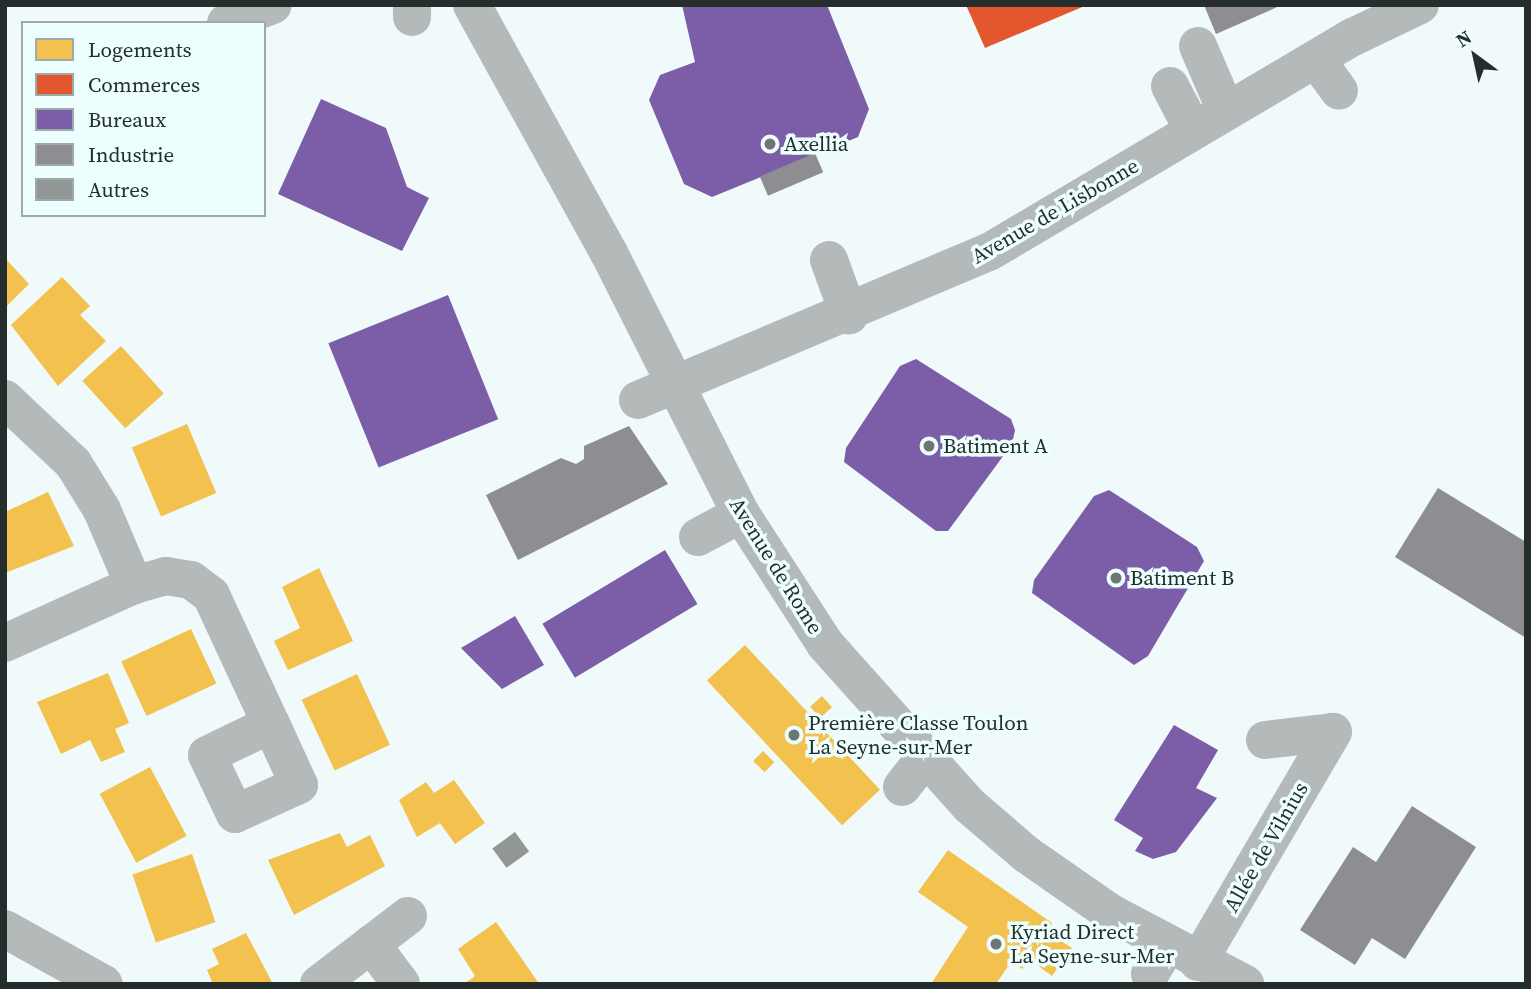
<!DOCTYPE html>
<meta charset="utf-8">
<style>
body{margin:0}
#map{position:relative;width:1531px;height:989px;overflow:hidden;background:#f0fafa;font-family:"Source Serif 4",serif}
div>[style]{position:absolute}
.homes>*{inset:0;background:#f2c14e;transform-origin:0 0}
.shops>*{inset:0;background:#e4572e}
.offices>*{inset:0;background:#7b5ea7;transform-origin:0 0}
.industry>*{inset:0;background:#8d8d92;transform-origin:0 0}
.building>*{inset:0;background:#929694;transform-origin:0 0}
.minor>*{height:38px;margin:-19px;padding:0 19px;transform-origin:19px;border-radius:19px;background:#b4b9b9}
.dots>*{width:19px;height:19px;translate:-50% -50%;box-sizing:border-box;border:4px solid #ecfefd;border-radius:50%}
span{translate:-50% -50%;white-space:nowrap;text-align:center;line-height:1.15;-webkit-text-stroke:7px #ecfefd;paint-order:stroke}
.poi-label{font-size:21px;color:#262d2d}
.left{translate:0 -50%;text-align:left}
.street-label{font-size:21px;color:#262d2d}
.frame{position:absolute;inset:0;border:7px solid #262d2d;pointer-events:none}
.legend{position:absolute;left:21px;top:21px;width:245px;height:196px;box-sizing:border-box;background:#ecfefd;border:2px solid #9daaaa;margin:0;padding:9px 12px;list-style:none;font-size:21px;color:#262d2d}
.legend li{display:flex;align-items:center;gap:14px;height:35px}
.legend b{width:35px;border:2px solid #9daaaa}
.north{position:absolute;left:1440px;top:21px;width:70px;height:70px;-webkit-text-stroke:5px #ecfefd;paint-order:stroke;rotate:327deg;font-size:19px;font-weight:700;line-height:28px;text-align:center;color:#262d2d}
.north::after{content:'';display:block;margin:auto;width:24px;height:32px;background:#262d2d;clip-path:polygon(50% 0,100% 100%,50% 72%,0 100%)}
</style>
<div id="map">
<div class="homes">
<div style="clip-path:polygon(5px 258px,29px 284px,5px 308px)"></div>
<div style="clip-path:polygon(62px 277px,90px 306px,80px 315px,106px 341px,58px 386px,11px 325px)"></div>
<div style="left:121px;top:346px;width:64px;height:52px;rotate:48deg"></div>
<div style="left:187px;top:424px;width:75px;height:60px;rotate:67deg"></div>
<div style="clip-path:polygon(48px 492px,74px 546px,5px 573px,5px 512px)"></div>
<div style="clip-path:polygon(319px 568px,353px 641px,288px 670px,274px 641px,300px 628px,282px 587px)"></div>
<div style="left:191px;top:629px;width:60px;height:77px;rotate:65deg"></div>
<div style="left:745px;top:645px;width:198px;height:52px;rotate:47deg"></div>
<div style="clip-path:polygon(108px 673px,129px 723px,115px 729px,125px 752px,101px 762px,90px 740px,61px 754px,37px 702px)"></div>
<div style="left:357px;top:674px;width:78px;height:61px;rotate:65deg"></div>
<div style="left:822px;top:696px;width:15px;height:16px;rotate:48deg"></div>
<div style="left:763px;top:751px;width:16px;height:14px;rotate:45deg"></div>
<div style="left:150px;top:767px;width:78px;height:57px;rotate:62deg"></div>
<div style="clip-path:polygon(454px 780px,485px 823px,455px 844px,440px 823px,417px 837px,399px 800px,426px 782px,434px 793px)"></div>
<div style="clip-path:polygon(340px 833px,347px 847px,370px 835px,385px 866px,294px 915px,268px 860px)"></div>
<div style="clip-path:polygon(948px 850px,1052px 923px,1047px 932px,1072px 948px,1052px 976px,1029px 959px,1022px 969px,1011px 962px,996px 984px,931px 984px,968px 927px,918px 892px)"></div>
<div style="left:192px;top:854px;width:72px;height:63px;rotate:71deg"></div>
<div style="clip-path:polygon(496px 922px,529px 969px,539px 984px,464px 984px,475px 976px,458px 949px)"></div>
<div style="clip-path:polygon(246px 933px,273px 984px,213px 984px,207px 970px,219px 964px,212px 949px)"></div>
</div>
<div class="shops">
<div style="clip-path:polygon(966px 5px,1087px 5px,985px 48px)"></div>
</div>
<div class="offices">
<div style="clip-path:polygon(682px 5px,827px 5px,869px 109px,858px 137px,712px 197px,684px 184px,649px 100px,660px 75px,695px 62px)"></div>
<div style="clip-path:polygon(321px 99px,386px 128px,407px 187px,429px 198px,402px 251px,278px 194px)"></div>
<div style="left:448px;top:295px;width:134px;height:129px;rotate:68deg"></div>
<div style="clip-path:polygon(916px 359px,1011px 419px,1015px 430px,1012px 444px,948px 531px,936px 531px,844px 462px,846px 448px,900px 366px)"></div>
<div style="clip-path:polygon(1109px 490px,1197px 547px,1204px 561px,1148px 656px,1134px 665px,1032px 593px,1034px 580px,1094px 496px)"></div>
<div style="left:665px;top:550px;width:63px;height:143px;rotate:59deg"></div>
<div style="clip-path:polygon(515px 616px,544px 665px,502px 689px,461px 648px)"></div>
<div style="clip-path:polygon(1174px 725px,1218px 750px,1196px 788px,1217px 798px,1176px 852px,1153px 859px,1135px 851px,1143px 838px,1114px 820px)"></div>
</div>
<div class="industry">
<div style="clip-path:polygon(1204px 5px,1282px 5px,1216px 34px)"></div>
<div style="left:815px;top:153px;width:21px;height:60px;rotate:67deg"></div>
<div style="clip-path:polygon(629px 426px,668px 484px,518px 560px,486px 495px,561px 458px,576px 464px,584px 459px,584px 446px)"></div>
<div style="clip-path:polygon(1438px 488px,1526px 542px,1526px 638px,1395px 557px)"></div>
<div style="clip-path:polygon(1412px 806px,1476px 847px,1405px 959px,1372px 938px,1355px 965px,1300px 930px,1353px 847px,1376px 862px)"></div>
</div>
<div class="building">
<div style="left:515px;top:832px;width:24px;height:28px;rotate:54deg"></div>
</div>
<div class="minor">
<div style="left:412px;top:5px;width:12px;rotate:90deg"></div>
<div style="left:472px;top:5px;width:283px;rotate:61.1deg"></div>
<div style="left:609px;top:253px;width:292px;rotate:63.2deg"></div>
<div style="left:741px;top:514px;width:155px;rotate:57.1deg"></div>
<div style="left:825px;top:644px;width:217px;rotate:48.2deg"></div>
<div style="left:970px;top:806px;width:74px;rotate:40.6deg"></div>
<div style="left:1026px;top:854px;width:103px;rotate:34.8deg"></div>
<div style="left:1111px;top:913px;width:152px;rotate:27.9deg"></div>
<div style="left:226px;top:23px;width:50px;rotate:-21deg"></div>
<div style="left:1198px;top:46px;width:71px;rotate:66.7deg"></div>
<div style="left:1316px;top:59px;width:39px;rotate:54deg"></div>
<div style="left:1170px;top:86px;width:50px;rotate:62.4deg"></div>
<div style="left:829px;top:260px;width:59px;rotate:70deg"></div>
<div style="left:5px;top:399px;width:93px;rotate:43.3deg"></div>
<div style="left:73px;top:463px;width:55px;rotate:58.3deg"></div>
<div style="left:102px;top:510px;width:82px;rotate:66.9deg"></div>
<div style="left:638px;top:400px;width:381px;rotate:-22.9deg"></div>
<div style="left:989px;top:252px;width:423px;rotate:-30.6deg"></div>
<div style="left:1353px;top:37px;width:74px;rotate:-25.5deg"></div>
<div style="left:698px;top:537px;width:49px;rotate:-28.1deg"></div>
<div style="left:5px;top:643px;width:141px;rotate:-24.2deg"></div>
<div style="left:134px;top:585px;width:33px;rotate:-16deg"></div>
<div style="left:166px;top:576px;width:25px;rotate:9deg"></div>
<div style="left:191px;top:580px;width:25px;rotate:37deg"></div>
<div style="left:211px;top:595px;width:142px;rotate:65.1deg"></div>
<div style="left:271px;top:724px;width:67px;rotate:65.3deg"></div>
<div style="left:299px;top:785px;width:70px;rotate:155.6deg"></div>
<div style="left:235px;top:814px;width:65px;rotate:-115.4deg"></div>
<div style="left:207px;top:755px;width:71px;rotate:-25.8deg"></div>
<div style="left:1265px;top:740px;width:68px;rotate:-6.7deg"></div>
<div style="left:902px;top:787px;width:37px;rotate:-52deg"></div>
<div style="left:5px;top:929px;width:113px;rotate:29.1deg"></div>
<div style="left:371px;top:944px;width:50px;rotate:53.1deg"></div>
<div style="left:1198px;top:962px;width:267px;rotate:-59.6deg"></div>
<div style="left:1150px;top:974px;width:33px;rotate:-59deg"></div>
<div style="left:319px;top:984px;width:112px;rotate:-37.4deg"></div>
</div>
<div class="dots">
<div style="left:770px;top:144px;background:#6d7575"></div>
<div style="left:929px;top:446px;background:#6d7575"></div>
<div style="left:1116px;top:578px;background:#6d7575"></div>
<div style="left:794px;top:735px;background:#6d7575"></div>
<div style="left:996px;top:944px;background:#6d7575"></div>
</div>
<div class="poi-label">
<span class="left" style="left:784px;top:144px">Axellia</span>
<span class="left" style="left:943px;top:446px">Batiment A</span>
<span class="left" style="left:1130px;top:578px">Batiment B</span>
<span class="left" style="left:808px;top:735px">Première Classe Toulon<br>La Seyne-sur-Mer</span>
<span class="left" style="left:1010px;top:944px">Kyriad Direct<br>La Seyne-sur-Mer</span>
</div>
<div class="street-label">
<span style="left:1055px;top:211px;rotate:-30deg">Avenue de Lisbonne</span>
<span style="left:776px;top:566px;rotate:58deg">Avenue de Rome</span>
<span style="left:1266px;top:847px;rotate:-60deg">Allée de Vilnius</span>
</div>
<div class="frame"></div>
<ul class="legend">
<li><b style="height:19px;background:#f2c14e"></b>Logements</li>
<li><b style="height:19px;background:#e4572e"></b>Commerces</li>
<li><b style="height:19px;background:#7b5ea7"></b>Bureaux</li>
<li><b style="height:19px;background:#8d8d92"></b>Industrie</li>
<li><b style="height:19px;background:#929694"></b>Autres</li>
</ul>
<div class="north">N</div>
</div>
